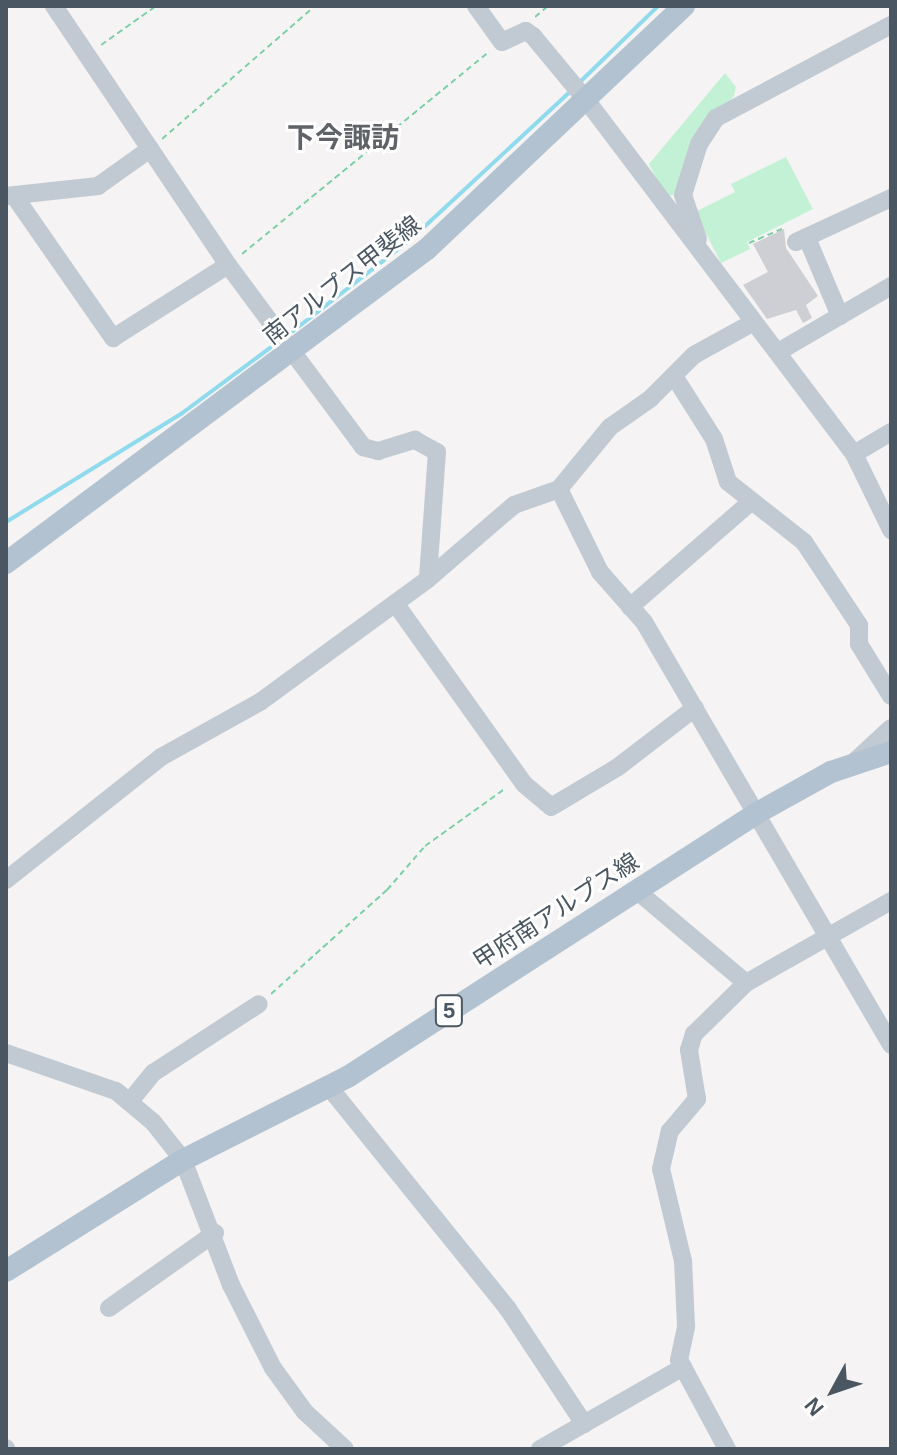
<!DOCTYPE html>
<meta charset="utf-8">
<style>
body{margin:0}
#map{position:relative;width:897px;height:1455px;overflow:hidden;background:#f5f3f3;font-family:Arial,"Noto Sans JP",sans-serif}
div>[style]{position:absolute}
.green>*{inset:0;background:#c3f1d5}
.stream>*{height:4px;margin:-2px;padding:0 2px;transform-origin:2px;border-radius:2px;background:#90daee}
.building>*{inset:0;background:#cdcfd5}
.path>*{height:2px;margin-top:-1px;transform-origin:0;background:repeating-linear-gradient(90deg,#7ad0a6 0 6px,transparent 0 10px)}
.minor>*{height:18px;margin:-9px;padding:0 9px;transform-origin:9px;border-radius:9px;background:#c1cad2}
.major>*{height:22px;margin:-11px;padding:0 11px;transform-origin:11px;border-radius:11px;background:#b3c2d1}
span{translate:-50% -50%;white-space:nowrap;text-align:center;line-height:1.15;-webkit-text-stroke:6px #fff;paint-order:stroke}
.shield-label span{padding:2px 6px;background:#fff;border:2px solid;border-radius:6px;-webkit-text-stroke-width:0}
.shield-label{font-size:22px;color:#4a5661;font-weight:700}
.street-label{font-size:24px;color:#4a5661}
.quarter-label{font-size:28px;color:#5f6368;font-weight:700}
.frame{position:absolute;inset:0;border:8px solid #4a5661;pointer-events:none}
.north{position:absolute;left:793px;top:1351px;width:80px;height:80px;-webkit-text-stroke:6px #fff;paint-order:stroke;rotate:230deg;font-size:22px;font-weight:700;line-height:32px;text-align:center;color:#4a5661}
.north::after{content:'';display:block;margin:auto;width:28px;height:36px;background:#4a5661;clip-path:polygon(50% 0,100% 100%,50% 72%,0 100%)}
</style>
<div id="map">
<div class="green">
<div style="clip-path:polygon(725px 73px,736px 87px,734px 96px,720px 111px,680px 193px,666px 197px,649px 164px)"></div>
<div style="clip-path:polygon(786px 157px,813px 209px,747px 242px,750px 249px,721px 263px,695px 212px,735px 192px,731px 184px)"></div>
</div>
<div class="stream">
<div style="left:581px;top:81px;width:107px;rotate:-44.2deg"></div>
<div style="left:293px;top:331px;width:148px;rotate:-37.9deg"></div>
<div style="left:410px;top:240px;width:217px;rotate:-42.8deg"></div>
<div style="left:6px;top:522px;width:206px;rotate:-31.7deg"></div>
<div style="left:181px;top:414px;width:111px;rotate:-36.6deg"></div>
</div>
<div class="building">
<div style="clip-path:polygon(784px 229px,786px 248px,818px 296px,806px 305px,812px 318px,803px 323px,796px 310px,767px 319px,743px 285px,768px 272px,753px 244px)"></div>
</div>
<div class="path">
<div style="left:535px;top:17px;width:17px;rotate:-40deg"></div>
<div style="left:101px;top:45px;width:67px;rotate:-35.3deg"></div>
<div style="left:162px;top:139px;width:203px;rotate:-41deg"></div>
<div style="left:749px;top:243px;width:39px;rotate:-23deg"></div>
<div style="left:242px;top:254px;width:318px;rotate:-39.3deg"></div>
<div style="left:271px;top:994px;width:156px;rotate:-41.9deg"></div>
<div style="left:387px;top:890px;width:58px;rotate:-49.2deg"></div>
<div style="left:425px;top:846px;width:100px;rotate:-35.6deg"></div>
</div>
<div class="minor">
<div style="left:54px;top:6px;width:312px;rotate:56.1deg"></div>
<div style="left:228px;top:265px;width:227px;rotate:53.4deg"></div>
<div style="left:363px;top:447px;width:16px;rotate:15deg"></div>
<div style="left:378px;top:451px;width:39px;rotate:-17deg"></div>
<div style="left:415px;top:440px;width:25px;rotate:29deg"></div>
<div style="left:437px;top:452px;width:127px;rotate:94.1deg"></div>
<div style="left:476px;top:6px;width:44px;rotate:54.2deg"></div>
<div style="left:502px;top:42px;width:26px;rotate:-25deg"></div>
<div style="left:526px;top:31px;width:9px;rotate:36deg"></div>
<div style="left:533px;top:36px;width:85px;rotate:50.3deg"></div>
<div style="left:587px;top:101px;width:443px;rotate:52.9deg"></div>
<div style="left:854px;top:454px;width:85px;rotate:64deg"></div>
<div style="left:6px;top:196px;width:93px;rotate:-6.2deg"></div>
<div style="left:98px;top:186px;width:64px;rotate:-35.4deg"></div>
<div style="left:15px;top:197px;width:172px;rotate:55.2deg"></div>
<div style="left:113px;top:338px;width:136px;rotate:-32.4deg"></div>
<div style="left:807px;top:238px;width:85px;rotate:67.1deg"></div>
<div style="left:698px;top:239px;width:46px;rotate:-108.8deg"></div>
<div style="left:683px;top:195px;width:53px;rotate:-72.6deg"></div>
<div style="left:699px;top:144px;width:31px;rotate:-57deg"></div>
<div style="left:716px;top:118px;width:198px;rotate:-28deg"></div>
<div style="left:796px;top:242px;width:105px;rotate:-24.9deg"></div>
<div style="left:778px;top:352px;width:131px;rotate:-30.3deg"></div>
<div style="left:674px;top:376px;width:75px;rotate:57.6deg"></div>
<div style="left:714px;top:439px;width:45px;rotate:72deg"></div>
<div style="left:728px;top:482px;width:97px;rotate:38.3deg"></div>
<div style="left:804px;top:542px;width:100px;rotate:56.5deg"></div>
<div style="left:859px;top:625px;width:19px;rotate:90deg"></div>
<div style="left:859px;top:644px;width:61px;rotate:58.4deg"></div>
<div style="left:854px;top:454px;width:43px;rotate:-30.7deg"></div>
<div style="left:559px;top:489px;width:93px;rotate:63.7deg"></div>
<div style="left:600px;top:572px;width:67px;rotate:48.7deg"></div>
<div style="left:644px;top:622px;width:490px;rotate:59.7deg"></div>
<div style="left:395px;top:603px;width:222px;rotate:54.5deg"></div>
<div style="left:524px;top:784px;width:35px;rotate:40deg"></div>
<div style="left:551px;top:807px;width:78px;rotate:-30.8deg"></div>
<div style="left:618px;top:767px;width:97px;rotate:-37.5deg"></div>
<div style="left:630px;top:607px;width:160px;rotate:-41deg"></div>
<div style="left:854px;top:762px;width:50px;rotate:-42.6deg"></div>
<div style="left:6px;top:880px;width:198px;rotate:-38.4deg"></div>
<div style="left:161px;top:757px;width:113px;rotate:-29.1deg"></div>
<div style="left:260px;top:702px;width:208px;rotate:-36.2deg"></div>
<div style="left:428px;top:579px;width:113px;rotate:-40.7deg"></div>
<div style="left:514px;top:505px;width:48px;rotate:-19.6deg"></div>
<div style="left:559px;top:489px;width:80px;rotate:-50.6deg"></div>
<div style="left:610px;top:427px;width:49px;rotate:-35deg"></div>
<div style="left:650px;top:399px;width:62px;rotate:-45deg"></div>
<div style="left:694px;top:355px;width:66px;rotate:-28.9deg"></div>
<div style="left:636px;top:890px;width:144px;rotate:40.2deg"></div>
<div style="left:6px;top:1053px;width:116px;rotate:19.1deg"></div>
<div style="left:116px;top:1091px;width:48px;rotate:40deg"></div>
<div style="left:153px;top:1122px;width:48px;rotate:51.7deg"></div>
<div style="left:183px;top:1160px;width:134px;rotate:69deg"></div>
<div style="left:231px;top:1285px;width:93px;rotate:63.2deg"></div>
<div style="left:273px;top:1368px;width:54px;rotate:54deg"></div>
<div style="left:305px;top:1412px;width:54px;rotate:42.8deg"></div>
<div style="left:329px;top:1087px;width:285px;rotate:51.1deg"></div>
<div style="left:508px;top:1309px;width:138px;rotate:56.5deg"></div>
<div style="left:131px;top:1100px;width:35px;rotate:-51deg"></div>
<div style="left:153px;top:1073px;width:126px;rotate:-33.1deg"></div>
<div style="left:109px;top:1308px;width:130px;rotate:-35.3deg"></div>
<div style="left:6px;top:1448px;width:1px;rotate:90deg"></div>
<div style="left:540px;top:1449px;width:165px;rotate:-29.8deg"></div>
<div style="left:727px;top:1449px;width:101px;rotate:-118.3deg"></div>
<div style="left:679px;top:1360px;width:35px;rotate:-78deg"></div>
<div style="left:686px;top:1326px;width:65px;rotate:-92.6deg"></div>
<div style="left:683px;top:1261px;width:95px;rotate:-103.4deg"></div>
<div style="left:661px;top:1169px;width:39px;rotate:-77deg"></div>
<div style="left:670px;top:1131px;width:42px;rotate:-49.8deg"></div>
<div style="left:697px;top:1099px;width:50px;rotate:-99.3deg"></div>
<div style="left:689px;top:1050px;width:17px;rotate:-73deg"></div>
<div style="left:694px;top:1034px;width:73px;rotate:-44.4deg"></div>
<div style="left:746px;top:983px;width:167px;rotate:-29.5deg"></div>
</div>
<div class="major">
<div style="left:6px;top:563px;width:525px;rotate:-36.72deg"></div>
<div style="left:427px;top:249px;width:354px;rotate:-43.4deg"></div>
<div style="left:6px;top:1271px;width:209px;rotate:-32.1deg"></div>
<div style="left:183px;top:1160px;width:186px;rotate:-26.8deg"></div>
<div style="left:349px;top:1076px;width:488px;rotate:-32.8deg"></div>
<div style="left:759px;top:812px;width:82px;rotate:-29.1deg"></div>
<div style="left:831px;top:772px;width:63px;rotate:-18.4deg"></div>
</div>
<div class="shield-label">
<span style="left:449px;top:1011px">5</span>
</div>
<div class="street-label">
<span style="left:342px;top:280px;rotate:-38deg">南アルプス甲斐線</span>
<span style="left:556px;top:911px;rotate:-33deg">甲府南アルプス線</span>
</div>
<div class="quarter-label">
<span style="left:343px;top:138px">下今諏訪</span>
</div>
<div class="frame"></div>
<div class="north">N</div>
</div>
